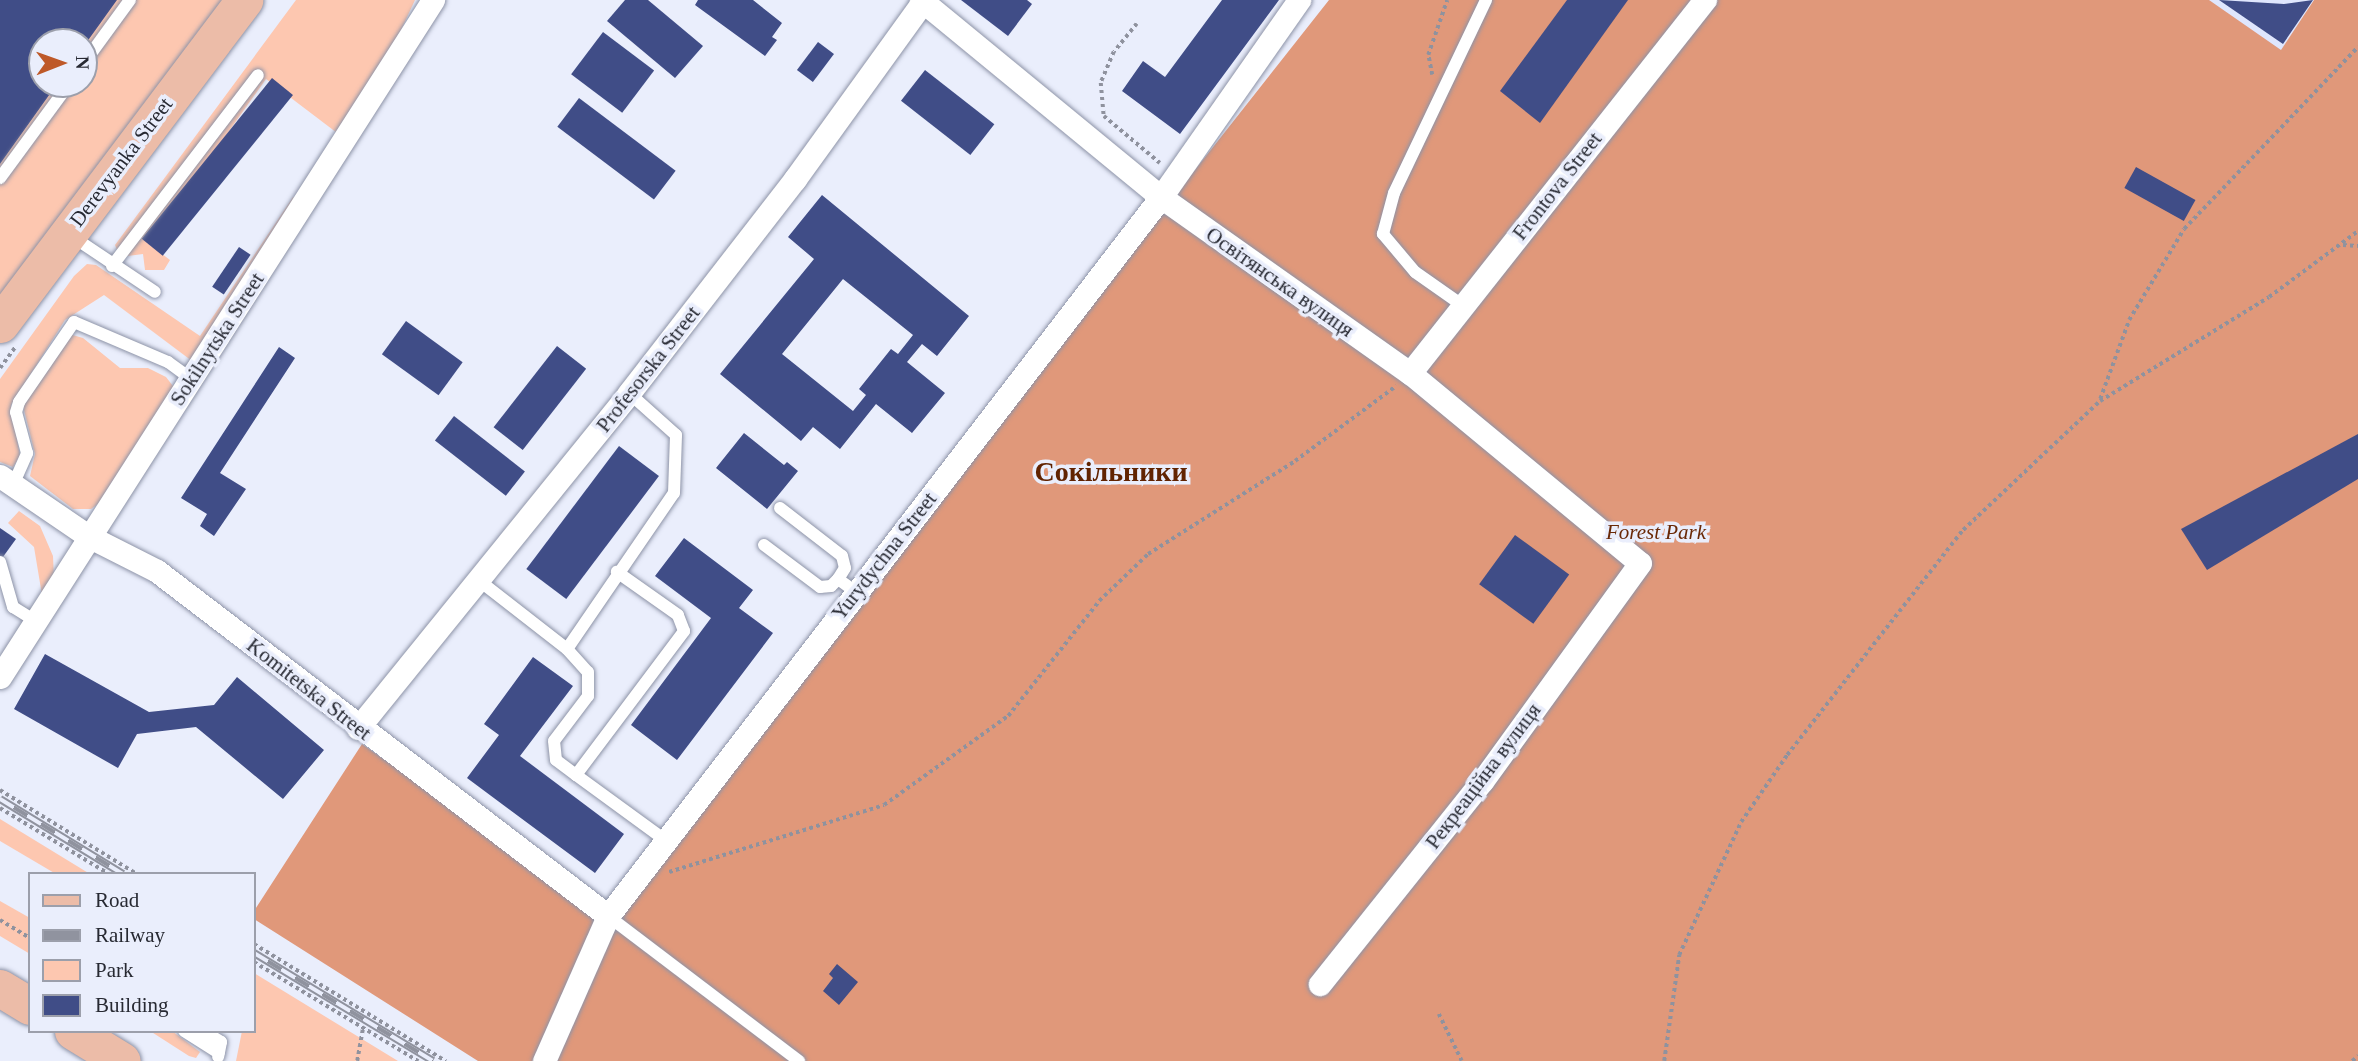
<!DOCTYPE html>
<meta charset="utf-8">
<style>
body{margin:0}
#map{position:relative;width:2358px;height:1061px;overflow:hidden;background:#eaeefc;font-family:"Times New Roman",serif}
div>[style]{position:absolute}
.built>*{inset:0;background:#dfe6fd}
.green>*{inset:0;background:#fdc7b0}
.forest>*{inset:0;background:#e0987a}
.building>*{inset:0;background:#404d87;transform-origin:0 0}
.path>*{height:3.5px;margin-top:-1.75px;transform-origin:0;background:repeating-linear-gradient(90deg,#8f929e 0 3.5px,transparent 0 7px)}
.roads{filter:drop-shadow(0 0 2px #8d93a7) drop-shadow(0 0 2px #8d93a7)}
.service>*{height:12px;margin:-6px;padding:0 6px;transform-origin:6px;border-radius:6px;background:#fff}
.minor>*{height:23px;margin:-11.5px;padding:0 11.5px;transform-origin:11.5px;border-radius:11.5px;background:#fff}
.primary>*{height:37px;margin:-18.5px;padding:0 18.5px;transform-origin:18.5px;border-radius:18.5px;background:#ecbca8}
.rail>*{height:8px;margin-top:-4px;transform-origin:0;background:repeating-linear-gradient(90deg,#eaeefc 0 16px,#90939f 0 32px);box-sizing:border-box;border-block:2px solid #90939f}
span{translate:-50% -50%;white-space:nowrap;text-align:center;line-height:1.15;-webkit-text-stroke:7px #eaeefc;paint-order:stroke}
.street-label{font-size:21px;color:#272932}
.park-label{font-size:21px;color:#6a2907;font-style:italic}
.district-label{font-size:28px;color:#612301;font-weight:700}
.legend{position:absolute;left:28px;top:872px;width:228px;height:161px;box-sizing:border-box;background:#eaeefc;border:2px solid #9c9fab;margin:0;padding:9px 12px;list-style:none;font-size:21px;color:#272932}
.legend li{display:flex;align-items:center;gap:14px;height:35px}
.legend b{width:35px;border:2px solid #9c9fab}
.north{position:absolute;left:28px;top:28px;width:70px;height:70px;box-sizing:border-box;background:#eaeefc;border:2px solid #9c9fab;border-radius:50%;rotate:89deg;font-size:19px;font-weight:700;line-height:28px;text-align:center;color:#272932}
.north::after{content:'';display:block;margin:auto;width:24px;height:32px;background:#be5929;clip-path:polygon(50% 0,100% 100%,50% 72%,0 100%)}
</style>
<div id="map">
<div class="built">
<div style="clip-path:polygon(2206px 0,2314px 0,2281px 51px)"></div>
</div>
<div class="green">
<div style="clip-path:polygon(evenodd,0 0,222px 0,0 298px,0 0,42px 42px,84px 42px,84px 84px,42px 84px,42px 42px)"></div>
<div style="clip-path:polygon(296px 0,415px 0,349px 142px,266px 79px,149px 244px,170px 260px,164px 270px,145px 270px,143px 254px,120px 257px,115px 245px)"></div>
<div style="clip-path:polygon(293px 197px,301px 203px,192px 361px,104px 295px,65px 320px,11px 405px,20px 456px,13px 467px,0 462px,0 379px,74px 276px,87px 264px,96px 265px,200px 336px)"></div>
<div style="clip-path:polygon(69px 334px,83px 338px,120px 368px,148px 368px,166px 377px,176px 390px,113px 493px,91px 509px,73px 509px,30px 476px,35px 454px,23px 406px)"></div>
<div style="clip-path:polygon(19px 511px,40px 526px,53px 556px,54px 579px,42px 595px,34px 547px,8px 523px)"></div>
<div style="clip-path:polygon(0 819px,90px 874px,56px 874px,0 841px)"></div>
<div style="clip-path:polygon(0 901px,30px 918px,30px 954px,0 936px)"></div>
<div style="clip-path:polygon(254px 973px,398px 1061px,236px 1061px,242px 1031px,254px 1031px)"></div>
<div style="clip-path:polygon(150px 1031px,172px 1031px,200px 1052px,196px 1058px,189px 1056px)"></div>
</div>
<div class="forest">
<div style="clip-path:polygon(1329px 0,2209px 0,2281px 50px,2314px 0,2358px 0,2358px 1061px,478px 1061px,254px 919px,254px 911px,362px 744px,607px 916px)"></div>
</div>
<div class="building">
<div style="clip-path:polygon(0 0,117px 0,84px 46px,84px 42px,42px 42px,42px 84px,57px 84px,0 164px)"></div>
<div style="clip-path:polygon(625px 0,648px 0,703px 46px,675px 78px,607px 21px)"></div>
<div style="clip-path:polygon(698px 0,753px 0,782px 23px,772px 37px,777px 40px,765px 56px,695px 5px)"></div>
<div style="clip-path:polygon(961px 0,1027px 0,1032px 4px,1008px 36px)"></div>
<div style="clip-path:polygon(1222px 0,1279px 0,1180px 134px,1122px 91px,1143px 61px,1165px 77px)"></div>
<div style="clip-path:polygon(1567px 0,1628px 0,1540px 123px,1500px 91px)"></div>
<div style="clip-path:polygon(2219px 0,2284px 4px,2313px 0,2283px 44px)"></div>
<div style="left:603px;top:32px;width:64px;height:53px;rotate:37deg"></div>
<div style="left:818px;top:42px;width:20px;height:35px;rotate:37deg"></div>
<div style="left:925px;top:70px;width:88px;height:39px;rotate:38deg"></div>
<div style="left:272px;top:78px;width:27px;height:207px;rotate:39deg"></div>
<div style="left:579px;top:98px;width:121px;height:36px;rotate:37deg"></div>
<div style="left:2136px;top:167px;width:68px;height:24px;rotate:29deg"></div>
<div style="clip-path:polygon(evenodd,822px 195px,969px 316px,937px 356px,922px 344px,907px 362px,945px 393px,912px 433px,876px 404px,840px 449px,813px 427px,801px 441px,720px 374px,814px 259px,788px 237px,822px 195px,843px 279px,913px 335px,898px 354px,891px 349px,859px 389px,866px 395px,853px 411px,782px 354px,843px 279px)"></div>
<div style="left:239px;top:247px;width:14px;height:48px;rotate:34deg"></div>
<div style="left:406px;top:321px;width:70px;height:41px;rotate:36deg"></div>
<div style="left:557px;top:346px;width:37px;height:103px;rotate:38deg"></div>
<div style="clip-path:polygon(279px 347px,295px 358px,220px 473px,246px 489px,214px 536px,200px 526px,207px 514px,181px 498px)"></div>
<div style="left:454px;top:416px;width:90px;height:31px;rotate:38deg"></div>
<div style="clip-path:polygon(744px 433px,784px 465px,787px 462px,798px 471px,767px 509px,716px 468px)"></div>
<div style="clip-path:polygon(2358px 434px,2358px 479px,2207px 570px,2181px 529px)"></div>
<div style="left:619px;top:446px;width:50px;height:154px;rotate:37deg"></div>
<div style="clip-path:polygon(0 528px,16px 539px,0 561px)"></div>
<div style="left:1515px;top:535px;width:67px;height:61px;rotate:36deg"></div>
<div style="clip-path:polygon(684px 538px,753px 590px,739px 608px,773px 633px,677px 760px,631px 725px,711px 618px,655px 576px)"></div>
<div style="clip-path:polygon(45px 654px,149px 712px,214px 705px,237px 677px,324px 750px,283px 799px,196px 727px,137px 734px,118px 768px,14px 709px)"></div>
<div style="clip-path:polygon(533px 657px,573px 686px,520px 756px,624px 834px,595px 873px,467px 778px,499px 735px,484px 724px)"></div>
<div style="clip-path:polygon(837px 964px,858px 982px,839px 1005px,823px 991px,833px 978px,829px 974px)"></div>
</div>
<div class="path">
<div style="left:1137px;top:24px;width:36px;rotate:129deg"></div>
<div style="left:1114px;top:52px;width:34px;rotate:113deg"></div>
<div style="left:1101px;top:83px;width:33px;rotate:85deg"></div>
<div style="left:1104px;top:116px;width:73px;rotate:40deg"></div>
<div style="left:1432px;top:75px;width:20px;rotate:-101deg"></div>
<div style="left:1428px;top:55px;width:58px;rotate:-70.9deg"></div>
<div style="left:2343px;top:245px;width:15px;rotate:4deg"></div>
<div style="left:0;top:368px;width:26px;rotate:-54deg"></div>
<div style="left:2100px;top:399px;width:84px;rotate:-69.8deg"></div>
<div style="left:2129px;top:320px;width:106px;rotate:-58.9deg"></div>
<div style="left:2184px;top:229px;width:252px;rotate:-46.3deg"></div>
<div style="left:0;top:790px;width:161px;rotate:31.5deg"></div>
<div style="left:0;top:808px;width:127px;rotate:31.2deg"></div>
<div style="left:669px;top:872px;width:225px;rotate:-17.3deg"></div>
<div style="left:884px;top:805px;width:153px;rotate:-35.7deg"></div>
<div style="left:1008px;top:716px;width:147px;rotate:-51.6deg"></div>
<div style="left:1099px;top:601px;width:68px;rotate:-43.8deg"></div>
<div style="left:1148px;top:554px;width:174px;rotate:-32.3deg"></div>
<div style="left:1295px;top:461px;width:126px;rotate:-36.6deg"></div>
<div style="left:0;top:920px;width:35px;rotate:31deg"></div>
<div style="left:254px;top:944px;width:225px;rotate:31.4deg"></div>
<div style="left:254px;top:962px;width:192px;rotate:31.1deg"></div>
<div style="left:1439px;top:1014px;width:52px;rotate:63.9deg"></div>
<div style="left:357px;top:1061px;width:34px;rotate:-80deg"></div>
<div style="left:1664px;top:1061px;width:107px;rotate:-81.9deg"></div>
<div style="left:1679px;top:955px;width:147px;rotate:-65deg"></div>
<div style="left:1741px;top:822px;width:81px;rotate:-55.5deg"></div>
<div style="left:1787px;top:755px;width:286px;rotate:-52deg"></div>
<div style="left:1963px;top:530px;width:188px;rotate:-43.3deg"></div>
<div style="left:2100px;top:401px;width:198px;rotate:-31.6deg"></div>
<div style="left:2269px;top:297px;width:111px;rotate:-36.6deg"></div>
<div style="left:2352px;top:1061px;width:8px;rotate:-40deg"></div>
</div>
<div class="roads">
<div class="service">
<div style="left:84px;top:63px;width:78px;rotate:-53.9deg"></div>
<div style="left:0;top:178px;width:117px;rotate:-53.7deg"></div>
<div style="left:70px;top:235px;width:102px;rotate:33.8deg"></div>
<div style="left:112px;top:266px;width:240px;rotate:-52.6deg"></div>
<div style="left:1462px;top:305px;width:57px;rotate:-144.9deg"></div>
<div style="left:1415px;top:272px;width:50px;rotate:-130.1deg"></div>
<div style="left:1383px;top:234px;width:42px;rotate:-75deg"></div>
<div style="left:1394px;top:193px;width:214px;rotate:-64.5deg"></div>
<div style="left:13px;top:485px;width:35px;rotate:-66deg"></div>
<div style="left:27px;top:453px;width:42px;rotate:-105deg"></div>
<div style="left:16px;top:412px;width:10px;rotate:-73deg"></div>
<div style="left:19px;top:402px;width:97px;rotate:-55.5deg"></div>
<div style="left:74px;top:322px;width:102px;rotate:23.1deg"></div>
<div style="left:168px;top:362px;width:29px;rotate:36deg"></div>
<div style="left:780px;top:508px;width:78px;rotate:37.7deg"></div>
<div style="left:842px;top:556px;width:12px;rotate:76deg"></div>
<div style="left:845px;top:568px;width:13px;rotate:122deg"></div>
<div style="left:838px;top:579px;width:22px;rotate:36deg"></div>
<div style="left:764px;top:545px;width:70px;rotate:36.9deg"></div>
<div style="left:820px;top:587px;width:11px;rotate:-5deg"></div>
<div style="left:831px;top:586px;width:10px;rotate:-45deg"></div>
<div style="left:0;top:562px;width:47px;rotate:73.9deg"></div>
<div style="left:13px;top:607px;width:26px;rotate:32deg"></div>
<div style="left:481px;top:582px;width:109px;rotate:37.9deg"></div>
<div style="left:567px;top:649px;width:189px;rotate:-55.6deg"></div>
<div style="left:674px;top:493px;width:58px;rotate:-88deg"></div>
<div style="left:676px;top:435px;width:63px;rotate:-138.2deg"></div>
<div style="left:567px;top:649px;width:31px;rotate:48deg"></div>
<div style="left:588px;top:672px;width:24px;rotate:90deg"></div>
<div style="left:588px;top:696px;width:56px;rotate:127.1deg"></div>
<div style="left:554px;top:741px;width:19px;rotate:84deg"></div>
<div style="left:556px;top:760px;width:25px;rotate:37deg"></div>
<div style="left:576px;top:775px;width:180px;rotate:-53.1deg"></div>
<div style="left:684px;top:631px;width:17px;rotate:-111deg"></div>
<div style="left:678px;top:615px;width:75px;rotate:-144.8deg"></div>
<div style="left:576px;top:775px;width:110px;rotate:36.1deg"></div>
<div style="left:608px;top:916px;width:240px;rotate:37.2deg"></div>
<div style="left:184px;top:1031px;width:41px;rotate:32.2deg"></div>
<div style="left:203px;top:1031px;width:21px;rotate:31deg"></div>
<div style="left:221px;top:1042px;width:15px;rotate:101deg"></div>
</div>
<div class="minor">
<div style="left:921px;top:0;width:310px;rotate:39.4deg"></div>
<div style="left:1161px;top:197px;width:305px;rotate:35.3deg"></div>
<div style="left:1410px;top:373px;width:298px;rotate:39.6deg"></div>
<div style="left:1640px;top:563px;width:269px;rotate:125.9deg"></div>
<div style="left:1482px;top:781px;width:260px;rotate:128.6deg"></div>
<div style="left:1410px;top:373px;width:476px;rotate:-51.7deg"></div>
<div style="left:0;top:476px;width:107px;rotate:34.3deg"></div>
<div style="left:88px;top:536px;width:77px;rotate:26.9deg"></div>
<div style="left:157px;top:571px;width:568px;rotate:37.41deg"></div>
<div style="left:0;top:677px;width:804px;rotate:-57.4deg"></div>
<div style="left:358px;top:728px;width:431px;rotate:-51deg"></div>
<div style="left:629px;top:393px;width:271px;rotate:-52.2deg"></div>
<div style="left:795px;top:179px;width:221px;rotate:-54.2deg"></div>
<div style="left:544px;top:1061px;width:158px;rotate:-66.2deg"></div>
<div style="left:608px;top:916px;width:907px;rotate:-52.44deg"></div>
<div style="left:1161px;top:197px;width:241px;rotate:-55deg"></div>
</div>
<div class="primary">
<div style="left:0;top:324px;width:406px;rotate:-53deg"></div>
<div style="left:0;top:988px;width:35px;rotate:31deg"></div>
<div style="left:73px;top:1031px;width:57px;rotate:31.5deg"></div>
</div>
</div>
<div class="rail">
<div style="left:0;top:799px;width:144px;rotate:31.4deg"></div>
<div style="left:254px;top:953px;width:209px;rotate:31.1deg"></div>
</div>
<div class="street-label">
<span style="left:121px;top:162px;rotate:-53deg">Derevyanka Street</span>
<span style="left:1557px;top:186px;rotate:-52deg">Frontova Street</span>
<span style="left:1280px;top:282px;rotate:35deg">Освітянська вулиця</span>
<span style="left:217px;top:339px;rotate:-57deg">Sokilnytska Street</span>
<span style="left:648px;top:369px;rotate:-52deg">Profesorska Street</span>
<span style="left:884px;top:556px;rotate:-52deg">Yurydychna Street</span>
<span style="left:309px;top:689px;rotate:38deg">Komitetska Street</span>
<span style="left:1483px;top:776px;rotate:-53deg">Рекреаційна вулиця</span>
</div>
<div class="park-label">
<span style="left:1656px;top:532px">Forest Park</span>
</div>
<div class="district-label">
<span style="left:1111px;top:472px">Сокільники</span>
</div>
<ul class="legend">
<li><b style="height:9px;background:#ecbca8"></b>Road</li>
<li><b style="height:9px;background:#90939f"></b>Railway</li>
<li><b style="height:19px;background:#fdc7b0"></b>Park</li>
<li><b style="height:19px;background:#404d87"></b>Building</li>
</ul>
<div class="north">N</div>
</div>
